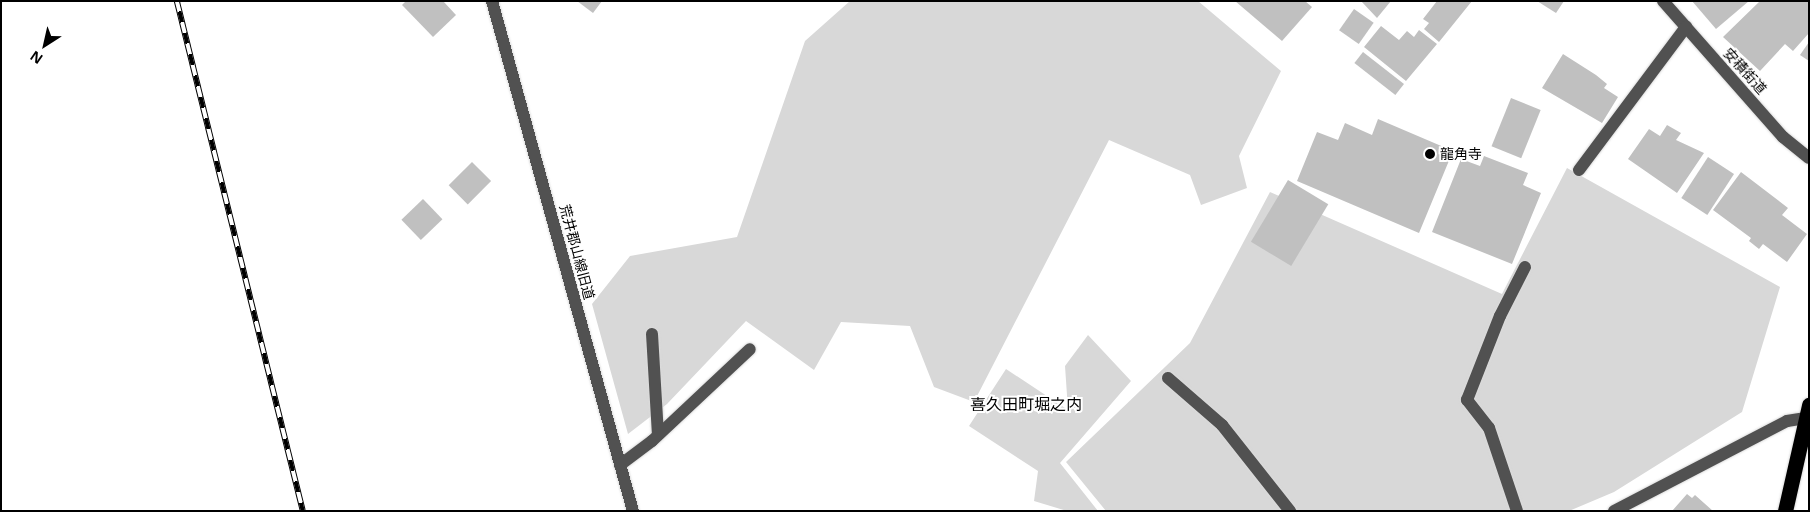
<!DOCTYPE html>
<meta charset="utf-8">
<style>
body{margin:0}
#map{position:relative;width:1810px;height:512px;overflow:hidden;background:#fff;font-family:"Noto Sans","Noto Sans JP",sans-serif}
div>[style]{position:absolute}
.green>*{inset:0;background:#d8d8d8}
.building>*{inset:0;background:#c0c0c0;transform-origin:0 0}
.roads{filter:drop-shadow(0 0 1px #dbdbdb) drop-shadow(0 0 1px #dbdbdb)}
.minor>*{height:12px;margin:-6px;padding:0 6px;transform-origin:6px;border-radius:6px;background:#515151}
.highway>*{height:15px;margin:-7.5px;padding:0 7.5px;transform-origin:7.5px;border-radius:7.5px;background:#000}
.rail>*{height:5.5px;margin-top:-2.75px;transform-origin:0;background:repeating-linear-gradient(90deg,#fff 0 11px,#000 0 22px);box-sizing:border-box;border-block:1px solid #000}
.dots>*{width:14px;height:14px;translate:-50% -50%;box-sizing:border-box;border:2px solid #fff;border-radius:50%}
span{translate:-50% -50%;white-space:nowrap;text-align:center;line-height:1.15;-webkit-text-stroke:4px #fff;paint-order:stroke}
.street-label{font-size:14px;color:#000}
.poi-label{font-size:14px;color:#000}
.left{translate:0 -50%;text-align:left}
.quarter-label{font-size:16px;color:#000}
.frame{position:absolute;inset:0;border:2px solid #000;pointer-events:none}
.north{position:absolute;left:20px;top:20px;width:50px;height:50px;-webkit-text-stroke:4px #fff;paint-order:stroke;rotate:215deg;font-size:14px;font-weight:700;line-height:20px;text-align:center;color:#000}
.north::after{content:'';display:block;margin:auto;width:18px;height:22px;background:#000;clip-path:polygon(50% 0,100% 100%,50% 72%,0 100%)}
</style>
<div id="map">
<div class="green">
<div style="clip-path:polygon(850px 1px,1198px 1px,1281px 71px,1239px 156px,1247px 188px,1201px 205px,1190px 175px,1109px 140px,974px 402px,934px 387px,910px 326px,841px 322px,814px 370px,746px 321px,667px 404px,628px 434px,592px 304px,630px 256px,737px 237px,805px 41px)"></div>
<div style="clip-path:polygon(1567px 168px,1780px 287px,1742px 412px,1614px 492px,1569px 511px,1106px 511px,1066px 462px,1190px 343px,1270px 192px,1502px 294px)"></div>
<div style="clip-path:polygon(1088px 335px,1131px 381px,1060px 463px,1098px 511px,1067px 511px,1034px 501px,1038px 471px,969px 426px,1006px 369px,1068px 410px,1065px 366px)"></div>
</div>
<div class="building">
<div style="clip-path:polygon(406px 1px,443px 1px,456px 15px,433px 37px,402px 5px)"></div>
<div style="clip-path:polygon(577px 1px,602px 1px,593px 13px)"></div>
<div style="clip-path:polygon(1235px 1px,1305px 1px,1312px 7px,1282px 41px)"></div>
<div style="clip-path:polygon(1361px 1px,1391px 1px,1377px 18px)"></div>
<div style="clip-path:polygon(1437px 1px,1472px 1px,1439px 42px,1424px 29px,1429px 23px,1423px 19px)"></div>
<div style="clip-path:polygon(1537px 1px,1564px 1px,1556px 13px)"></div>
<div style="clip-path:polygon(1692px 1px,1749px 1px,1716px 29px)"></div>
<div style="clip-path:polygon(1760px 1px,1809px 1px,1809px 33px,1793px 51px,1785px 44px,1760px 71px,1723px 37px)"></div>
<div style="left:1354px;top:9px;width:24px;height:26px;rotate:35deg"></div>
<div style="clip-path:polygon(1381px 26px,1399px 40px,1407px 31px,1414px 37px,1419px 30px,1437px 44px,1406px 81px,1364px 47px)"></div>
<div style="clip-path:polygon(1809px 42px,1809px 61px,1800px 55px)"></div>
<div style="left:1363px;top:52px;width:52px;height:14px;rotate:38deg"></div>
<div style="clip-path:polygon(1563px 54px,1596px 75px,1607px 84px,1604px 88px,1618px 97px,1602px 123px,1542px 88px)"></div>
<div style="left:1511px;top:98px;width:32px;height:52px;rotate:22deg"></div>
<div style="clip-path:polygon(1378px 119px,1453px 151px,1419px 233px,1297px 181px,1317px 132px,1338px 140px,1345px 123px,1372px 135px)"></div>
<div style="clip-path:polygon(1667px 125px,1681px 133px,1676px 140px,1704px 153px,1677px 193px,1628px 159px,1649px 129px,1660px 136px)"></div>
<div style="clip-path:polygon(1484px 156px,1528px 173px,1523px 185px,1541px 193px,1512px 264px,1432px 232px,1461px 159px,1480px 166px)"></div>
<div style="left:1708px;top:157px;width:31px;height:49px;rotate:33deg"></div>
<div style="left:472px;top:162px;width:27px;height:33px;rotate:45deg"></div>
<div style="clip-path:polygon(1741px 172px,1788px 208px,1782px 215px,1807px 234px,1787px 262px,1763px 244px,1759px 249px,1749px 241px,1751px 238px,1713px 210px)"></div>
<div style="left:1288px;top:180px;width:47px;height:72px;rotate:31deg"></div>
<div style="left:423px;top:199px;width:28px;height:30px;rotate:46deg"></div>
<div style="clip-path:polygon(1687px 494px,1692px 498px,1695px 495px,1713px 511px,1672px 511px)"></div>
</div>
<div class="roads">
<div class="minor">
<div style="left:492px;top:1px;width:529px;rotate:74.55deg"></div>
<div style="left:1663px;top:1px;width:181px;rotate:48.6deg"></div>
<div style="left:1783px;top:137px;width:33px;rotate:39deg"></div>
<div style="left:1579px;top:170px;width:179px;rotate:-53.2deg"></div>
<div style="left:652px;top:334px;width:101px;rotate:86.6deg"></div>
<div style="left:1168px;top:378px;width:72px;rotate:41deg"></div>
<div style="left:1222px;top:425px;width:110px;rotate:51.7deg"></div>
<div style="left:620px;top:465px;width:40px;rotate:-37deg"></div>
<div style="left:652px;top:441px;width:134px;rotate:-43.2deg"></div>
<div style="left:1517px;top:511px;width:88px;rotate:-108.6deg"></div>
<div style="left:1489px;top:428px;width:36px;rotate:-128deg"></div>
<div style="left:1467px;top:400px;width:90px;rotate:-68.6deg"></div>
<div style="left:1500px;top:316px;width:55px;rotate:-63deg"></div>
<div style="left:1614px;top:511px;width:195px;rotate:-27.5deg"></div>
<div style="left:1787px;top:421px;width:19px;rotate:-9deg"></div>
</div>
<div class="highway">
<div style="left:1785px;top:511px;width:109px;rotate:-77.2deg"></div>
</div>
</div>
<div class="rail">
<div style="left:177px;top:1px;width:525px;rotate:76.12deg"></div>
</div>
<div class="dots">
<div style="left:1430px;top:154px;background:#000"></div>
</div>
<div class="street-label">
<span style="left:1745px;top:71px;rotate:48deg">安積街道</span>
<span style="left:577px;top:252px;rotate:75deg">荒井郡山線旧道</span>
</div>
<div class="poi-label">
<span class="left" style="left:1440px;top:154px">龍角寺</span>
</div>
<div class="quarter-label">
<span style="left:1026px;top:404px">喜久田町堀之内</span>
</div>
<div class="frame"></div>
<div class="north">N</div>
</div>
